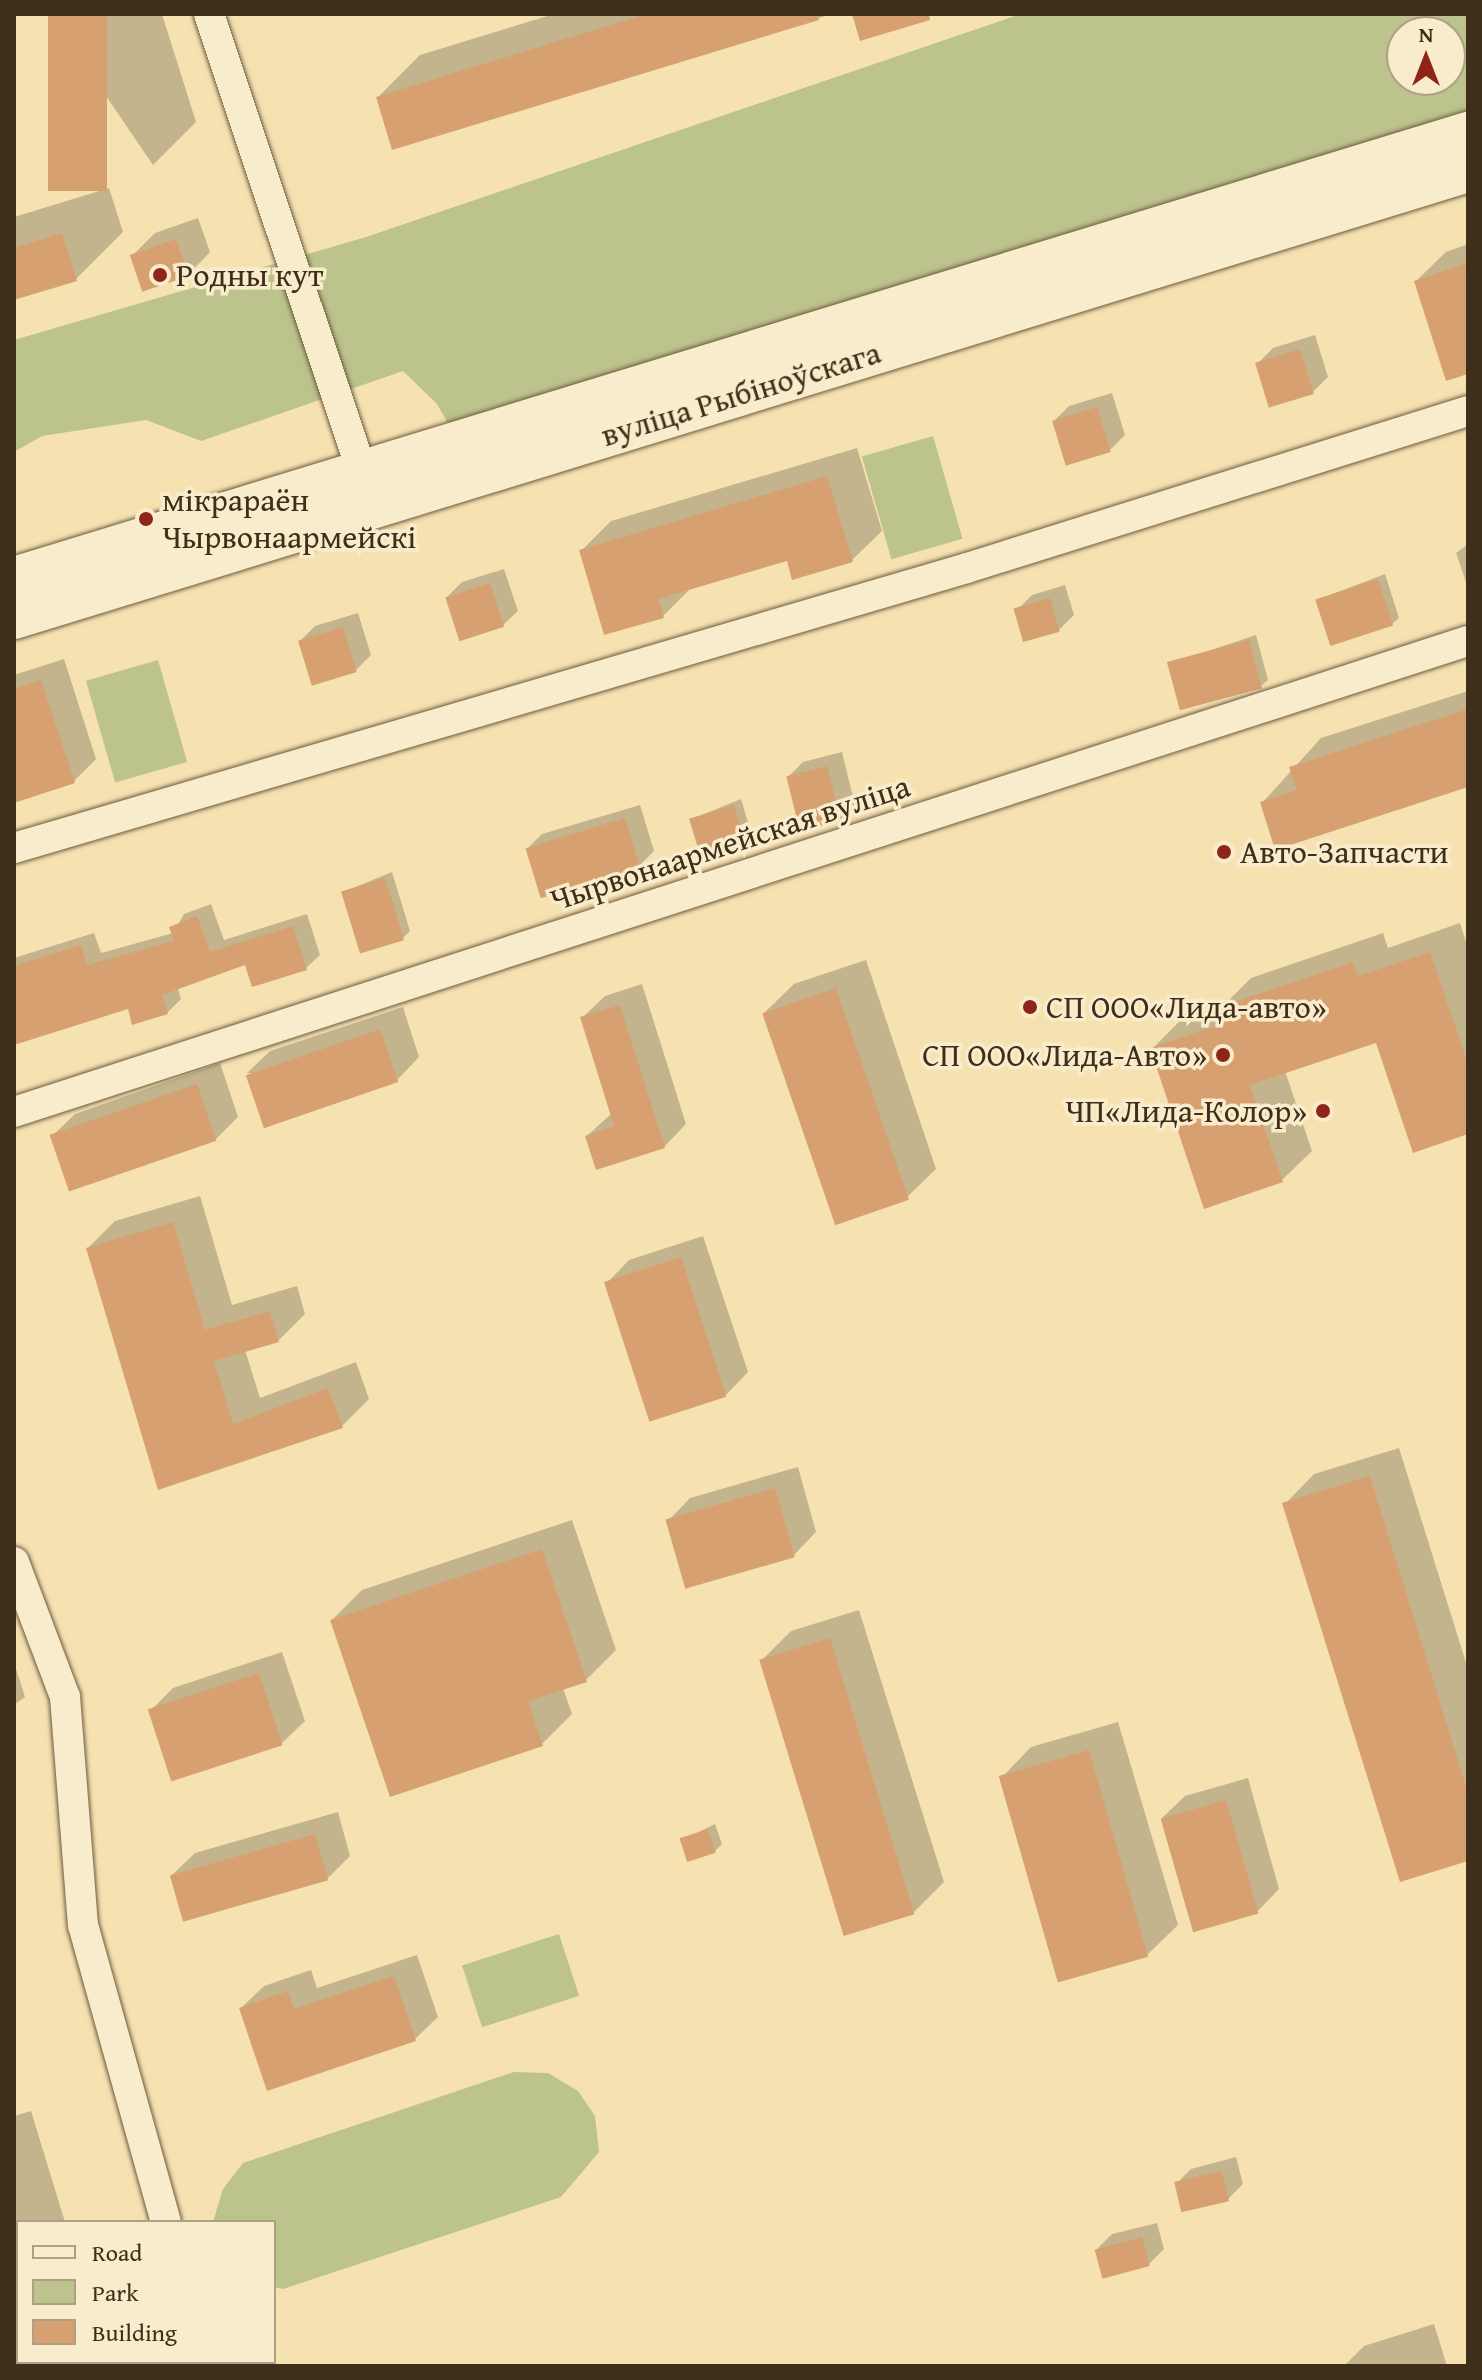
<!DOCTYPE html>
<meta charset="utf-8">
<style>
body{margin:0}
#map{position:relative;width:1482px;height:2380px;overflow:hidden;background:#f6e2b1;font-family:"Gentium Book Plus",serif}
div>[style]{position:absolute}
.green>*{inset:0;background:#bcc38c;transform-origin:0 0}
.shadow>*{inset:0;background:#0003}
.building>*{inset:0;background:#d7a071;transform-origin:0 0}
.roads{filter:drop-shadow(0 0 2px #6d5b40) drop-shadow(0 0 2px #6d5b40)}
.street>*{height:30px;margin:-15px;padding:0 15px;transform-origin:15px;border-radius:15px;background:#f9eccc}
.secondary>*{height:44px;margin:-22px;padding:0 22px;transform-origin:22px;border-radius:22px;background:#f9eccc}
.dots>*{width:22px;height:22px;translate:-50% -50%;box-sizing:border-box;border:4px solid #f9eccc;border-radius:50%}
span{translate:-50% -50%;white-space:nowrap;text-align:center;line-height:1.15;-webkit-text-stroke:7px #f9eccc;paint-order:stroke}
.poi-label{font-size:32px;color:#3f2e1a}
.left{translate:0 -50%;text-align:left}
.right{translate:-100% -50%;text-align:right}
.street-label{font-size:32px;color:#3f2e1a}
.frame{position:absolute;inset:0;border:16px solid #3f2e1a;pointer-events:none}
.legend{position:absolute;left:16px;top:2220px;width:260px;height:144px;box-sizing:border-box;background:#f9eccc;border:2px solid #afa085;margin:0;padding:10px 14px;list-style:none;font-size:24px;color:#3f2e1a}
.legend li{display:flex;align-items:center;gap:16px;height:40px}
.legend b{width:40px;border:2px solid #afa085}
.north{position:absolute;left:1386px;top:16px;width:80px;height:80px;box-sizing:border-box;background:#f9eccc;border:2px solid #afa085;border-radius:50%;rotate:0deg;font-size:22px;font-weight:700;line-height:32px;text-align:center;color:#3f2e1a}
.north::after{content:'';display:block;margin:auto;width:28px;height:36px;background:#8f2418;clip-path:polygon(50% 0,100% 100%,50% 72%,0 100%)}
</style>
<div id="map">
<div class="green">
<div style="clip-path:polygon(evenodd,1021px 14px,1468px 14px,1468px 125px,459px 443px,437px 404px,403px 371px,201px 441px,146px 420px,42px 436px,14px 452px,14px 340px,366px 237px,1021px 14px,1402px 32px,1450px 32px,1450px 80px,1402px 80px,1402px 32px)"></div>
<div style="left:933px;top:436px;width:107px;height:74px;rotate:74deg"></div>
<div style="left:158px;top:660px;width:106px;height:75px;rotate:74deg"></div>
<div style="left:559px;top:1934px;width:65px;height:102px;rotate:72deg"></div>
<div style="clip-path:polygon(514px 2072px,548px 2073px,578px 2091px,595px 2116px,599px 2152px,561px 2197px,283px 2289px,274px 2287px,274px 2222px,213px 2222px,223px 2189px,243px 2163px)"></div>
</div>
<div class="shadow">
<div style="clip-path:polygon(50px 14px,162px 14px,196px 122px,153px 165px)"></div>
<div style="clip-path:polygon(554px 14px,832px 14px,394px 148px,378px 97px,420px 55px)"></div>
<div style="clip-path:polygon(109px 188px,123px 232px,76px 279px,14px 298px,14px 217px)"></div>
<div style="clip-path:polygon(198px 218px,210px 252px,188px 275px,132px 256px,155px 233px)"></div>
<div style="clip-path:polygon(1468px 244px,1468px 372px,1416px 281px,1446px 252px)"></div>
<div style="clip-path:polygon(1315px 335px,1328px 377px,1313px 392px,1270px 405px,1258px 363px,1273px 348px)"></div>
<div style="clip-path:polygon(1112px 393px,1125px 435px,1110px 450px,1054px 421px,1069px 406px)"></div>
<div style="clip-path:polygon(857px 448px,882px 531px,852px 560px,788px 558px,692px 587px,663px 616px,581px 551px,611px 521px)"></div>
<div style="clip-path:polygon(1468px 544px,1468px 588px,1456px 553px)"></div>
<div style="clip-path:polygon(504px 569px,518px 611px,503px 625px,447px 597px,462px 582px)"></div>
<div style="clip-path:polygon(1385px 574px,1399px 618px,1392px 624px,1317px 600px)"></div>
<div style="clip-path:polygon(1065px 585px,1074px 615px,1059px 630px,1017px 610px,1032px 595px)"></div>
<div style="clip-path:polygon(358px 613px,371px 655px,356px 670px,300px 641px,315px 626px)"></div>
<div style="clip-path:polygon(1256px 635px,1268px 680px,1261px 686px,1169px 664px)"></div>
<div style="clip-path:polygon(64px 659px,96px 759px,74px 781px,14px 801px,14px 675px)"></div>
<div style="clip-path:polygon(1468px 691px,1468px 785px,1262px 803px,1321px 738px)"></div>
<div style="clip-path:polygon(842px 752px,855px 805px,840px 820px,788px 777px,803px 762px)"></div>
<div style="clip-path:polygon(741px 799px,754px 842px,747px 848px,692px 819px)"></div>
<div style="clip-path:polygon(640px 805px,654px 851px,639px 866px,527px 849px,542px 834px)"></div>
<div style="clip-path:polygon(392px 872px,410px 931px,403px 938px,343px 892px)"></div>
<div style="clip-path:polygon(211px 904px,224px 940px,307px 914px,320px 955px,306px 968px,247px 962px,178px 989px,181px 999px,167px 1013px,129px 1007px,14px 1043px,14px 958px,94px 933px,101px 953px,173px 933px,184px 914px)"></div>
<div style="clip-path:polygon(1460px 923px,1468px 948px,1468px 1132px,1377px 1040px,1285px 1071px,1312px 1151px,1282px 1180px,1152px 1049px,1182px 1019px,1224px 1005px,1251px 978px,1383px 933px,1388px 948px)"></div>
<div style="clip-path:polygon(866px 960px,936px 1169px,906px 1198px,764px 1013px,794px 984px)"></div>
<div style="clip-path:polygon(642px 984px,686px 1124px,664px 1147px,587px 1136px,612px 1113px,582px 1018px,605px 996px)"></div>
<div style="clip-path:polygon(403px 1007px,419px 1057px,397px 1080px,247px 1073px,270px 1051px)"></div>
<div style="clip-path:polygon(220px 1063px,238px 1117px,216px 1139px,52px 1136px,75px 1114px)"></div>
<div style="clip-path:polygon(200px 1196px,232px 1305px,297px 1286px,305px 1314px,278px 1341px,245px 1350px,260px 1398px,356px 1362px,369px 1399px,342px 1426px,159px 1488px,88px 1248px,115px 1221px)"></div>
<div style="clip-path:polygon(703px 1236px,748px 1372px,726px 1395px,607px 1283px,629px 1260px)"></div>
<div style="clip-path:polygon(1399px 1448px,1468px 1669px,1468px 1859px,1285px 1504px,1314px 1474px)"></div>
<div style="clip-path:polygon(798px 1467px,816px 1532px,794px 1555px,668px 1521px,690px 1498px)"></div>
<div style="clip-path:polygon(572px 1520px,616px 1650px,586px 1680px,563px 1688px,572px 1714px,542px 1744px,391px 1795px,332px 1620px,362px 1590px)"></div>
<div style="clip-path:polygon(859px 1610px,944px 1882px,914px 1912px,761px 1661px,791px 1631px)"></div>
<div style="clip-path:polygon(282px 1652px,305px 1721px,282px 1743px,150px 1711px,173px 1688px)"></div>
<div style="clip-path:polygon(14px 1662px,25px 1697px,14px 1705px)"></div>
<div style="clip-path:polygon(1118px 1722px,1178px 1925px,1148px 1954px,1002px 1777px,1031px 1747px)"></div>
<div style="clip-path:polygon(1248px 1778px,1279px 1889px,1257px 1912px,1162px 1818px,1185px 1796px)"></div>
<div style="clip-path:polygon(338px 1812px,350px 1856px,327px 1879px,172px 1875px,195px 1853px)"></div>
<div style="clip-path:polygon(715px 1824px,722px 1844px,715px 1851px,682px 1840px)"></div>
<div style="clip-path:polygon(417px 1955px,438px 2017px,415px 2039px,241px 2008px,264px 1986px,311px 1970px,317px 1988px)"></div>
<div style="clip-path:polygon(31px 2111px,65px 2222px,18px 2222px,14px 2302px,14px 2116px)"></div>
<div style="clip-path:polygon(1236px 2157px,1243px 2184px,1228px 2199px,1176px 2184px,1191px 2169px)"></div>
<div style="clip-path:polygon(1157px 2223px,1164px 2249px,1149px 2264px,1097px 2249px,1112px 2234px)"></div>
<div style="clip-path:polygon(1434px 2324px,1447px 2366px,1344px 2366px,1364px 2346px)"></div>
</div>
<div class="building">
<div style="left:48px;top:14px;width:59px;height:177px"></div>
<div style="clip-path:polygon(646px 14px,818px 14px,819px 20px,392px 150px,376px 97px)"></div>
<div style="clip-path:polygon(852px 14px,929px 14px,930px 20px,860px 41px)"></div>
<div style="clip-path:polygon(62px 233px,77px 281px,14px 300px,14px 248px)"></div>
<div style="left:176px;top:239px;width:39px;height:49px;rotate:71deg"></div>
<div style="clip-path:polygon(1468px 263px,1468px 374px,1446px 381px,1414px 281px)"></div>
<div style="left:1300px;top:349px;width:47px;height:47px;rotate:73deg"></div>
<div style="left:1097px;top:407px;width:47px;height:47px;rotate:73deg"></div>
<div style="clip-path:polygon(827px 476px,853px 562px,792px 580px,787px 561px,658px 599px,664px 618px,604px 635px,579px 550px)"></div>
<div style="left:1378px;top:579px;width:49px;height:66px;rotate:72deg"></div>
<div style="left:490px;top:583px;width:46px;height:47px;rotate:72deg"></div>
<div style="left:1050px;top:598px;width:35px;height:38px;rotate:74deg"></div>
<div style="left:343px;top:627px;width:47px;height:47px;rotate:73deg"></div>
<div style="left:1249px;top:640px;width:50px;height:85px;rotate:75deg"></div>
<div style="clip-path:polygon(41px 680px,75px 783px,14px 803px,14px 689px)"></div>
<div style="clip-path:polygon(1468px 709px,1468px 787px,1275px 850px,1260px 802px,1297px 790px,1289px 767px)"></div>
<div style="left:827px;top:766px;width:57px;height:42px;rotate:76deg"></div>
<div style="left:734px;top:805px;width:47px;height:47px;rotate:73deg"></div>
<div style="left:625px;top:818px;width:52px;height:104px;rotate:73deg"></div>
<div style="left:385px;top:878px;width:65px;height:46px;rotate:73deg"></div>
<div style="clip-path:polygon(197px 916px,210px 952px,293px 926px,307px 970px,252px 987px,245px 965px,162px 995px,168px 1014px,132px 1025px,128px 1009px,14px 1045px,14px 966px,81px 945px,87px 965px,174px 941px,169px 927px)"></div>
<div style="clip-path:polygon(1430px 952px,1468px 1064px,1468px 1134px,1413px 1153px,1376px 1043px,1250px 1085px,1283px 1182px,1204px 1209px,1150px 1048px,1225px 1023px,1219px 1007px,1353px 962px,1358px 976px)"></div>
<div style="left:836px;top:988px;width:224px;height:78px;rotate:71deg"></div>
<div style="clip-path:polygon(620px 1005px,665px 1148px,596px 1170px,585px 1136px,614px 1126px,580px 1017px)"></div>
<div style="left:380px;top:1029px;width:56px;height:142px;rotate:71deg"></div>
<div style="left:197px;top:1084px;width:60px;height:156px;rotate:71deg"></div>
<div style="clip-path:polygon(173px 1222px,205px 1330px,270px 1311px,279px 1342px,214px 1361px,233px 1424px,328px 1388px,343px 1428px,158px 1490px,86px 1248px)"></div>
<div style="left:681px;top:1257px;width:147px;height:81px;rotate:72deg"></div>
<div style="clip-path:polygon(1370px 1476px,1468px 1793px,1468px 1861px,1400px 1882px,1282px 1503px)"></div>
<div style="left:775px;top:1488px;width:72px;height:114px;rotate:74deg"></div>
<div style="clip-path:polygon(542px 1549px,587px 1682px,528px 1701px,543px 1746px,390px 1797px,330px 1620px)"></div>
<div style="left:830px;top:1638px;width:289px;height:74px;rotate:73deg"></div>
<div style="left:259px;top:1673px;width:76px;height:117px;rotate:72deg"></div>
<div style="left:1089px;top:1750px;width:215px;height:94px;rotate:74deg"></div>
<div style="left:1226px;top:1800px;width:118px;height:68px;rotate:74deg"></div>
<div style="left:708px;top:1829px;width:25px;height:30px;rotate:72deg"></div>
<div style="left:315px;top:1834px;width:48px;height:151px;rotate:74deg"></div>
<div style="clip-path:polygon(394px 1976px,416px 2041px,267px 2091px,239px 2008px,288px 1991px,294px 2009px)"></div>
<div style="left:1222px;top:2171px;width:31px;height:49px;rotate:77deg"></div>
<div style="left:1142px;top:2237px;width:30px;height:49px;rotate:75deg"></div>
</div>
<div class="roads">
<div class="street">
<div style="left:209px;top:14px;width:502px;rotate:71.53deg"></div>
<div style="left:14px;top:848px;width:993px;rotate:-16.37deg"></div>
<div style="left:967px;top:568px;width:525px;rotate:-17.4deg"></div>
<div style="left:14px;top:1112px;width:1528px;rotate:-17.95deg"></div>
<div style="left:14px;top:1562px;width:144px;rotate:69.3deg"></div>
<div style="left:65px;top:1697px;width:229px;rotate:85.5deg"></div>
<div style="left:83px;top:1925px;width:308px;rotate:74.4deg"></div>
<div style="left:206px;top:2362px;width:4px;rotate:76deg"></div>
</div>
<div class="secondary">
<div style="left:14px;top:579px;width:1521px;rotate:-17.02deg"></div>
<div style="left:14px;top:617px;width:1521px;rotate:-17.09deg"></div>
</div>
</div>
<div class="dots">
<div style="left:160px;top:275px;background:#8f2418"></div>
<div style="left:146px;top:519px;background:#8f2418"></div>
<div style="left:1224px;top:852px;background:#8f2418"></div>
<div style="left:1030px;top:1007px;background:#8f2418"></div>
<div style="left:1223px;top:1055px;background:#8f2418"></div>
<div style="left:1323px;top:1111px;background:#8f2418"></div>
</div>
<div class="poi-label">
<span class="left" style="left:176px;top:275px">Родны кут</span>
<span class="left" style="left:162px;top:519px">мікрараён<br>Чырвонаармейскі</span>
<span class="left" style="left:1240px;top:852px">Авто-Запчасти</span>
<span class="left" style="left:1046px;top:1007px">СП ООО«Лида-авто»</span>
<span class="right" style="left:1207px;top:1055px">СП ООО«Лида-Авто»</span>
<span class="right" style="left:1307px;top:1111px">ЧП«Лида-Колор»</span>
</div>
<div class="street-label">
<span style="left:741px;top:394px;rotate:-17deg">вуліца Рыбіноўскага</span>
<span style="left:730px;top:843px;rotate:-18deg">Чырвонаармейская вуліца</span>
</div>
<div class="frame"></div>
<ul class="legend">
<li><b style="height:10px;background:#f9eccc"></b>Road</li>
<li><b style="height:22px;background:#bcc38c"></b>Park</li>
<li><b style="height:22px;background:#d7a071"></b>Building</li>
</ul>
<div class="north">N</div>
</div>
